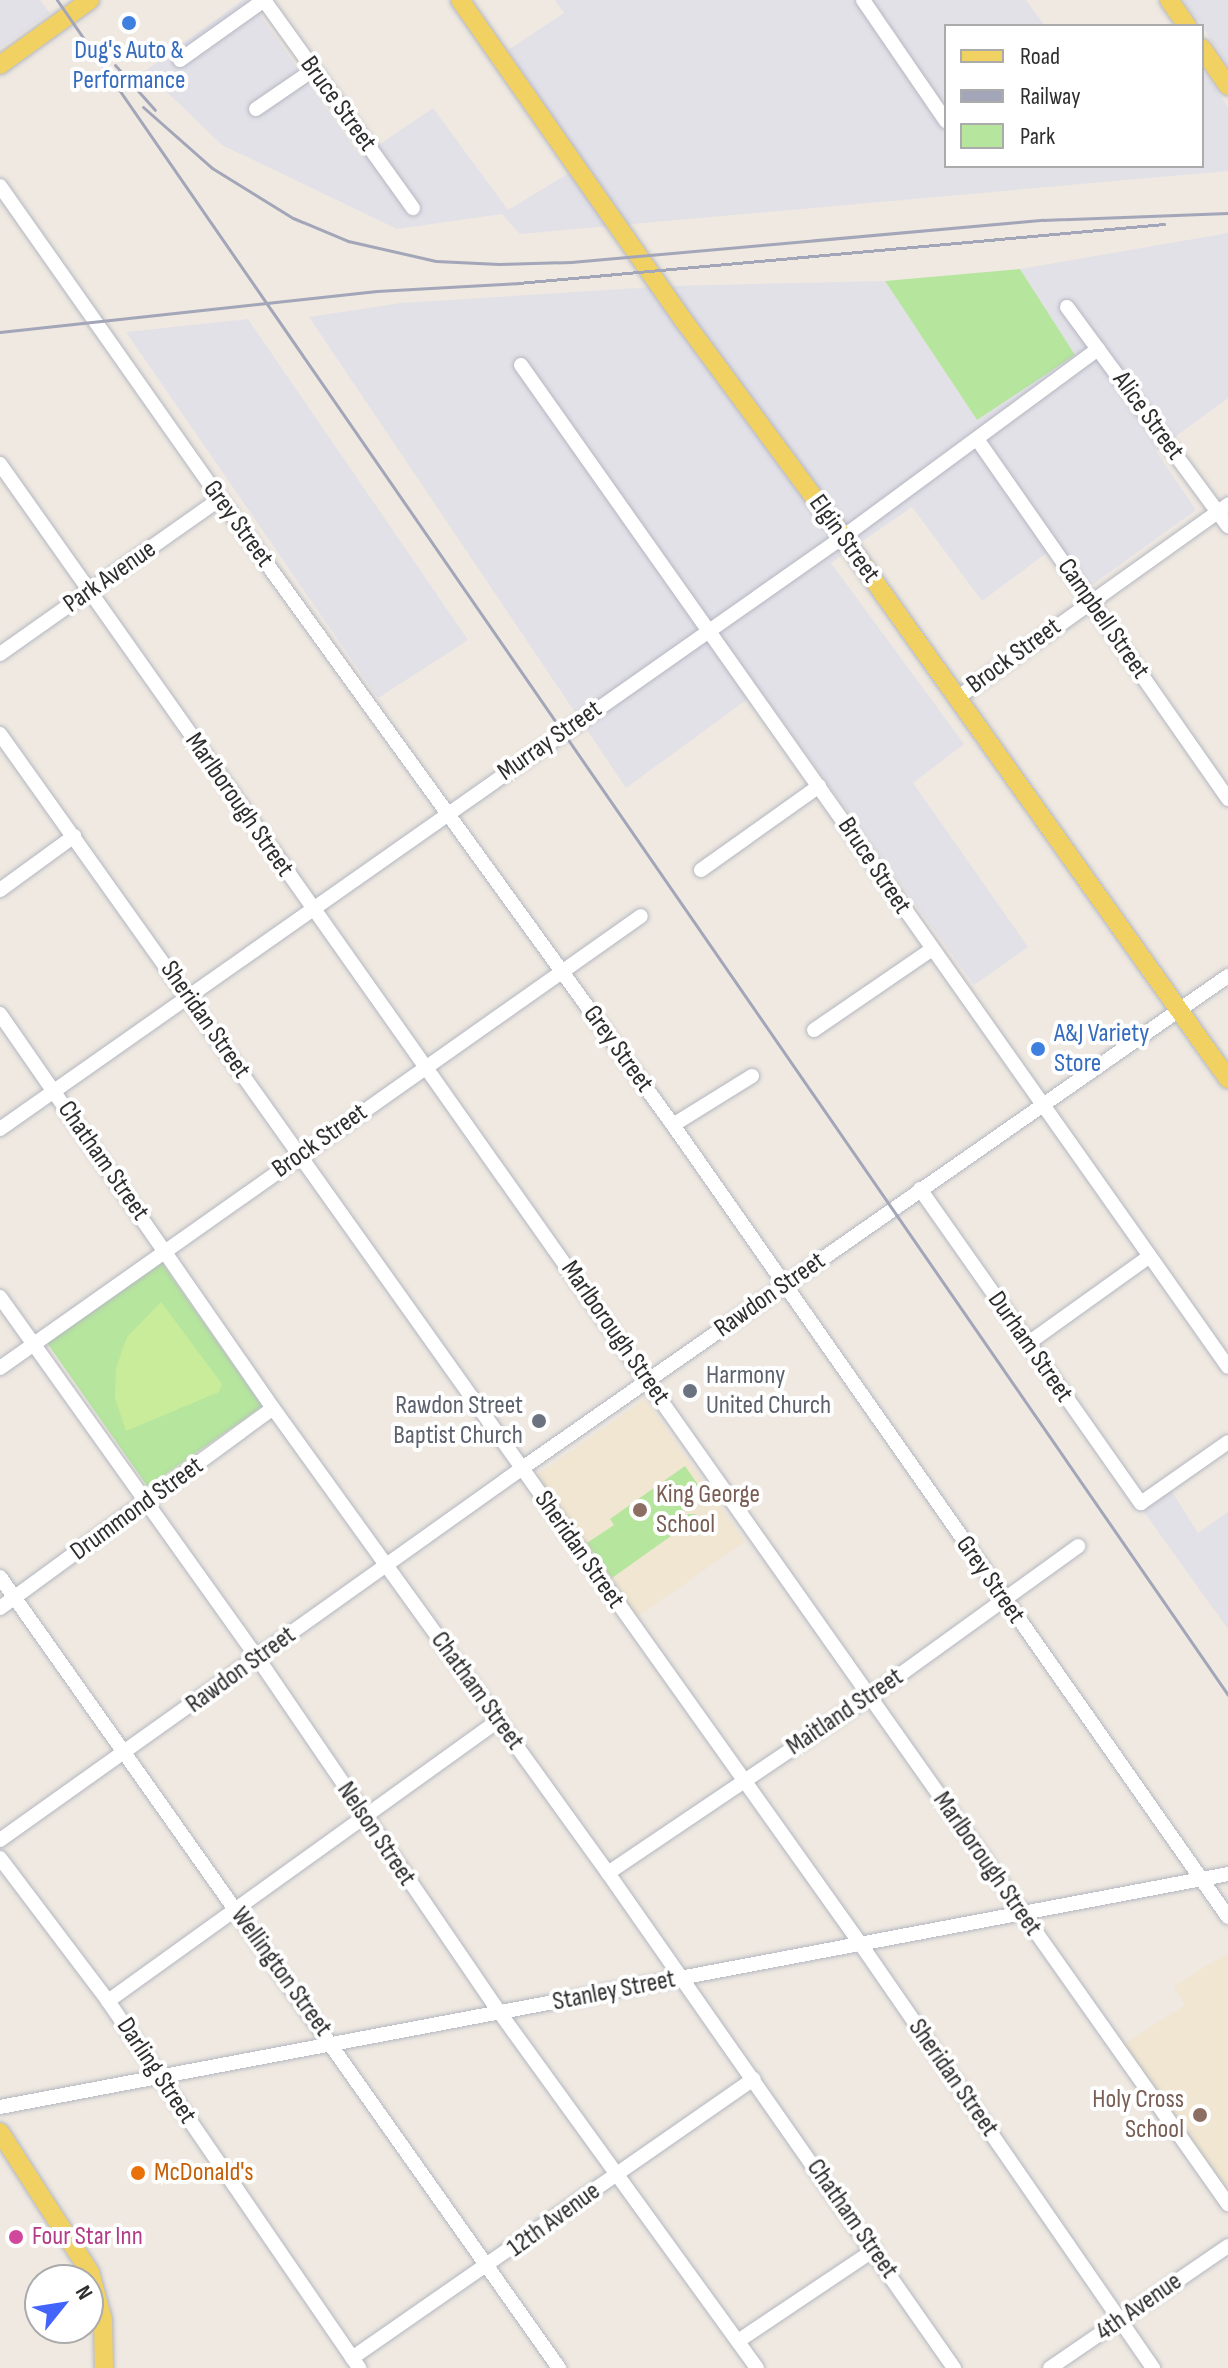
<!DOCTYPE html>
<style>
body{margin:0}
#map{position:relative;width:1228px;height:2368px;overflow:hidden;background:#efe9e1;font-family:"Sofia Sans Condensed",sans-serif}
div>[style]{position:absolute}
.industrial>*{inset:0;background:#e3e1e8}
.education>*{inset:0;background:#f0e6d1;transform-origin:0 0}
.green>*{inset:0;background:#b6e59e;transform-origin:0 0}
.pitch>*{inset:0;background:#c9ec9a}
.roads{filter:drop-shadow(0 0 2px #b4b7c1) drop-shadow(0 0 2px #b4b7c1)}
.minor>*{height:14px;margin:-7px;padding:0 7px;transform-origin:7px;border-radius:7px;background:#fff}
.major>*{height:18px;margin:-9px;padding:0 9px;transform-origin:9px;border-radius:9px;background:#f2d163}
.rail>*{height:3px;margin:-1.5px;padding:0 1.5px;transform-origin:1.5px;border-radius:1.5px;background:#a3a6b8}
.dots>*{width:22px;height:22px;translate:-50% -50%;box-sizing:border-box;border:4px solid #fff;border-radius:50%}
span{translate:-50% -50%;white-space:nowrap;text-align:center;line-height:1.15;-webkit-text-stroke:8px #fff;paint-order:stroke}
.shop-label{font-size:26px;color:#366cbe}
.left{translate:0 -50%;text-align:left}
.street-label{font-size:26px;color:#2e2e2e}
.worship-label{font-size:26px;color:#5b616d}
.right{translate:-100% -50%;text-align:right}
.education-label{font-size:26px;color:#785e54}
.food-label{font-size:26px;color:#c56008}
.hotel-label{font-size:26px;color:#b23c85}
.legend{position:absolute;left:944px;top:24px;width:260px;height:144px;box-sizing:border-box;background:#fff;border:2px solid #ababab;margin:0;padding:10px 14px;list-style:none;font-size:24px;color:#2e2e2e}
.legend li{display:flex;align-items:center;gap:16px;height:40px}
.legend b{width:40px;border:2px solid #ababab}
.north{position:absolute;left:24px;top:2264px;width:80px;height:80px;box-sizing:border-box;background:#fff;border:2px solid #ababab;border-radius:50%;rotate:60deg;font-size:22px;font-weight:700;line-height:32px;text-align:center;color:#2e2e2e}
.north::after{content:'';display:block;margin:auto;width:28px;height:36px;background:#4264fb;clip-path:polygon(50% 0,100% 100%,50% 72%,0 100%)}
</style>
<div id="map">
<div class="industrial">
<div style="clip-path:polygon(0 0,40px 0,50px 13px,0 48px)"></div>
<div style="clip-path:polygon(243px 0,249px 0,361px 157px,433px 108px,508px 210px,584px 164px,508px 50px,564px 13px,555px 0,1026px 0,1045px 26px,946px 26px,946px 166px,1202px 166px,1202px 69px,1228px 107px,1228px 171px,520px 234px,502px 214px,397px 229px,222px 145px,145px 71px)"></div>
<div style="clip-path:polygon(1183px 0,1228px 0,1228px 66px,1202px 26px)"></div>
<div style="clip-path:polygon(1228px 233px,1228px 398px,1156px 451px,1196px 510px,1085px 590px,1055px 547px,982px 601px,912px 507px,831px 563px,964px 744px,913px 783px,1028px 947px,974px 985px,760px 690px,626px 788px,309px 317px,401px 303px,671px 286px,885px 281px,977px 420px,1074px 355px,1020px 269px)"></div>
<div style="clip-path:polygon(248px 319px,468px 640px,378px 698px,126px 332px)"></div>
<div style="clip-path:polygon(1168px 1485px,1198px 1533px,1228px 1512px,1228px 1629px,1139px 1505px)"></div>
</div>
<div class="education">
<div style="left:645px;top:1399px;width:174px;height:138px;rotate:55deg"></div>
<div style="clip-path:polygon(1228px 1953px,1228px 2186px,1224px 2188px,1123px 2045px,1185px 2005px,1174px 1986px)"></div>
</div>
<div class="green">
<div style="clip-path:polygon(1020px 269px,1075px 355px,977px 420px,885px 281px)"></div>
<div style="left:162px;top:1263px;width:175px;height:140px;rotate:55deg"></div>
<div style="clip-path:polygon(685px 1466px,701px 1489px,686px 1499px,691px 1506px,672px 1519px,678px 1531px,612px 1578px,587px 1543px,614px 1525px,610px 1519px)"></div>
<div style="clip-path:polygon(688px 1514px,695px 1514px,711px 1526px,698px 1535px,680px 1530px)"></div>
</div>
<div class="pitch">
<div style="clip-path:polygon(161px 1302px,222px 1384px,219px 1392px,126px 1431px,115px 1398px,116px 1368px,127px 1337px)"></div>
</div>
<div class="roads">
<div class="minor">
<div style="left:264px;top:0;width:256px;rotate:54.4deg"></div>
<div style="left:863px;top:0;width:147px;rotate:55.6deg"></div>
<div style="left:180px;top:60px;width:103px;rotate:-35.5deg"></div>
<div style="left:256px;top:109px;width:69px;rotate:-34.4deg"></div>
<div style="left:0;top:186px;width:383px;rotate:54.9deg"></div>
<div style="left:220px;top:499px;width:773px;rotate:54.11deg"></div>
<div style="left:673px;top:1125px;width:967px;rotate:54.98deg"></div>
<div style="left:1067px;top:307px;width:272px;rotate:53.7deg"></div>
<div style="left:521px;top:365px;width:1226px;rotate:54.79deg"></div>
<div style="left:977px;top:439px;width:439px;rotate:55.1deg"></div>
<div style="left:0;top:464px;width:2130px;rotate:54.79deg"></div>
<div style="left:0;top:654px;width:269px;rotate:-35.2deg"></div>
<div style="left:957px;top:698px;width:333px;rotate:-35.5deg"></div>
<div style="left:0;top:734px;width:1487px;rotate:54.58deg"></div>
<div style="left:862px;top:1946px;width:513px;rotate:55.41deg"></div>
<div style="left:701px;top:870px;width:145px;rotate:-35.4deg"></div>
<div style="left:0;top:890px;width:92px;rotate:-36.1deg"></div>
<div style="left:0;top:1014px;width:479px;rotate:55.3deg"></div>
<div style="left:273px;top:1408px;width:573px;rotate:54.23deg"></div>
<div style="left:608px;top:1873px;width:604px;rotate:55.05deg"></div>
<div style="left:814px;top:1030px;width:142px;rotate:-34.4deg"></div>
<div style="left:673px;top:1125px;width:93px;rotate:-31.8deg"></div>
<div style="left:0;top:1129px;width:1030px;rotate:-35.08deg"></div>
<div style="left:843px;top:537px;width:317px;rotate:-36.4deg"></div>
<div style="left:920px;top:1189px;width:384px;rotate:54.9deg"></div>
<div style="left:1141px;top:1503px;width:106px;rotate:-35deg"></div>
<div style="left:0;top:1297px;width:442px;rotate:54.5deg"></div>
<div style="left:257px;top:1657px;width:431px;rotate:55.7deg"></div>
<div style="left:500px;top:2013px;width:438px;rotate:54.1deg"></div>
<div style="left:1027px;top:1344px;width:151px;rotate:-35.6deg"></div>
<div style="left:0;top:1368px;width:784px;rotate:-35.19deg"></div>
<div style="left:0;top:1577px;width:969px;rotate:54.75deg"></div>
<div style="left:0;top:1608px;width:338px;rotate:-36.2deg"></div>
<div style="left:0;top:1840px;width:640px;rotate:-35.45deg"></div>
<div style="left:521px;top:1469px;width:862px;rotate:-34.89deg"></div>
<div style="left:0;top:1858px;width:179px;rotate:52.9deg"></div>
<div style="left:108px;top:2001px;width:445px;rotate:55.6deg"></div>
<div style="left:608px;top:1873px;width:315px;rotate:-34deg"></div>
<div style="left:869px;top:1697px;width:258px;rotate:-35.8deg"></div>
<div style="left:108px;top:2001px;width:481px;rotate:-35.7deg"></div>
<div style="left:0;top:2107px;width:1250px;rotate:-10.74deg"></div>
<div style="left:738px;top:2341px;width:164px;rotate:-33.8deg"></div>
<div style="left:352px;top:2358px;width:489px;rotate:-34.8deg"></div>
<div style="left:1050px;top:2368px;width:216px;rotate:-34.4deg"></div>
</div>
<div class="major">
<div style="left:460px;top:0;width:391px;rotate:55.1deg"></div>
<div style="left:684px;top:321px;width:268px;rotate:53.6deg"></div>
<div style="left:843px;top:537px;width:665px;rotate:54.61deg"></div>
<div style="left:1169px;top:0;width:32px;rotate:55deg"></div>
<div style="left:1202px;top:48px;width:46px;rotate:55.6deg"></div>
<div style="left:0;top:65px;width:111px;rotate:-35.8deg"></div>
<div style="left:0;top:2132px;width:166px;rotate:57.3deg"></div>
<div style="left:90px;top:2272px;width:50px;rotate:74.8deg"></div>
<div style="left:103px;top:2320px;width:48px;rotate:88.8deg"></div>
</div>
</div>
<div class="rail">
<div style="left:57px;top:0;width:2060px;rotate:55.36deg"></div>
<div style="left:115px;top:65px;width:60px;rotate:48.4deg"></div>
<div style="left:143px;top:107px;width:92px;rotate:41.5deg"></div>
<div style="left:212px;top:168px;width:95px;rotate:31.7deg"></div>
<div style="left:293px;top:218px;width:60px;rotate:22.7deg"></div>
<div style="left:348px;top:241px;width:90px;rotate:12.8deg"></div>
<div style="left:436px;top:261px;width:63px;rotate:2.7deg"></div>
<div style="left:499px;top:264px;width:72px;rotate:-1.6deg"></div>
<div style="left:571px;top:262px;width:474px;rotate:-5.1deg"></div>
<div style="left:1043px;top:220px;width:185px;rotate:-2.2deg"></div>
<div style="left:0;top:332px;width:379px;rotate:-6.2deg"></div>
<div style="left:377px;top:291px;width:141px;rotate:-3.2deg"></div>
<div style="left:518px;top:283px;width:649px;rotate:-5.22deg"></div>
</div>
<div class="dots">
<div style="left:129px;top:23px;background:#3f7fe0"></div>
<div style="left:1038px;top:1049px;background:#3f7fe0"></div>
<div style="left:690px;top:1391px;background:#6b7280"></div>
<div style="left:539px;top:1421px;background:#6b7280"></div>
<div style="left:640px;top:1510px;background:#8d6e63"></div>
<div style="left:1200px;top:2115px;background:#8d6e63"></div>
<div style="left:138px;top:2173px;background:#e8710a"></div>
<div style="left:16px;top:2237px;background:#d1479c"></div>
</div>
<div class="shop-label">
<span style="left:129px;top:66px">Dug's Auto &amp;<br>Performance</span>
<span class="left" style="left:1054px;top:1049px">A&amp;J Variety<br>Store</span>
</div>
<div class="street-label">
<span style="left:338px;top:104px;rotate:54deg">Bruce Street</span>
<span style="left:1148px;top:416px;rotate:54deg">Alice Street</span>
<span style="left:238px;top:524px;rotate:54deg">Grey Street</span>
<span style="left:844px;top:539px;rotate:54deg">Elgin Street</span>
<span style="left:110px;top:577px;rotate:-35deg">Park Avenue</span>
<span style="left:1103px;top:619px;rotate:55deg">Campbell Street</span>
<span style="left:1014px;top:656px;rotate:-36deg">Brock Street</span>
<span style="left:550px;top:741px;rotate:-35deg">Murray Street</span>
<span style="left:239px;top:805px;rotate:55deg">Marlborough Street</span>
<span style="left:874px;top:866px;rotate:56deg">Bruce Street</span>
<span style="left:205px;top:1020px;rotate:55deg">Sheridan Street</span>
<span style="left:618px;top:1049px;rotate:54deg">Grey Street</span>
<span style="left:320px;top:1141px;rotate:-35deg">Brock Street</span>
<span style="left:103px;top:1161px;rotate:55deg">Chatham Street</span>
<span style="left:770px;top:1295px;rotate:-35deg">Rawdon Street</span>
<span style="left:615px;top:1333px;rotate:55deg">Marlborough Street</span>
<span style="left:1030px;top:1347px;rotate:55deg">Durham Street</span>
<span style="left:137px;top:1509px;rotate:-36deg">Drummond Street</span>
<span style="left:579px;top:1550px;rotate:55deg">Sheridan Street</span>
<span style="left:990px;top:1580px;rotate:55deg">Grey Street</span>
<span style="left:241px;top:1670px;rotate:-36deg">Rawdon Street</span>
<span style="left:477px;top:1691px;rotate:54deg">Chatham Street</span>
<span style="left:845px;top:1712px;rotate:-34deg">Maitland Street</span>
<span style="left:376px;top:1834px;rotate:56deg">Nelson Street</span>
<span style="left:987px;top:1864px;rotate:55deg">Marlborough Street</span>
<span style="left:281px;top:1972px;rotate:54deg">Wellington Street</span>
<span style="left:614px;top:1991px;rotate:-11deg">Stanley Street</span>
<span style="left:156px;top:2071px;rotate:56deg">Darling Street</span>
<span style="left:953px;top:2078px;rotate:55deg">Sheridan Street</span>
<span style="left:852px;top:2219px;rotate:55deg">Chatham Street</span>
<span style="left:554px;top:2220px;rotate:-36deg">12th Avenue</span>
<span style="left:1139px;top:2307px;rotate:-35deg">4th Avenue</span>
</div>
<div class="worship-label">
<span class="left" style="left:706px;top:1391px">Harmony<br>United Church</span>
<span class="right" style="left:523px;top:1421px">Rawdon Street<br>Baptist Church</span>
</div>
<div class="education-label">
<span class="left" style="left:656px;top:1510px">King George<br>School</span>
<span class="right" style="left:1184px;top:2115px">Holy Cross<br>School</span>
</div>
<div class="food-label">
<span class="left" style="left:154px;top:2173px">McDonald's</span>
</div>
<div class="hotel-label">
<span class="left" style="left:32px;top:2237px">Four Star Inn</span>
</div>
<ul class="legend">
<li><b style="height:10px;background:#f2d163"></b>Road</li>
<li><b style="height:10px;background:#a3a6b8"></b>Railway</li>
<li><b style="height:22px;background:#b6e59e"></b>Park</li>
</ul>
<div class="north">N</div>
</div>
